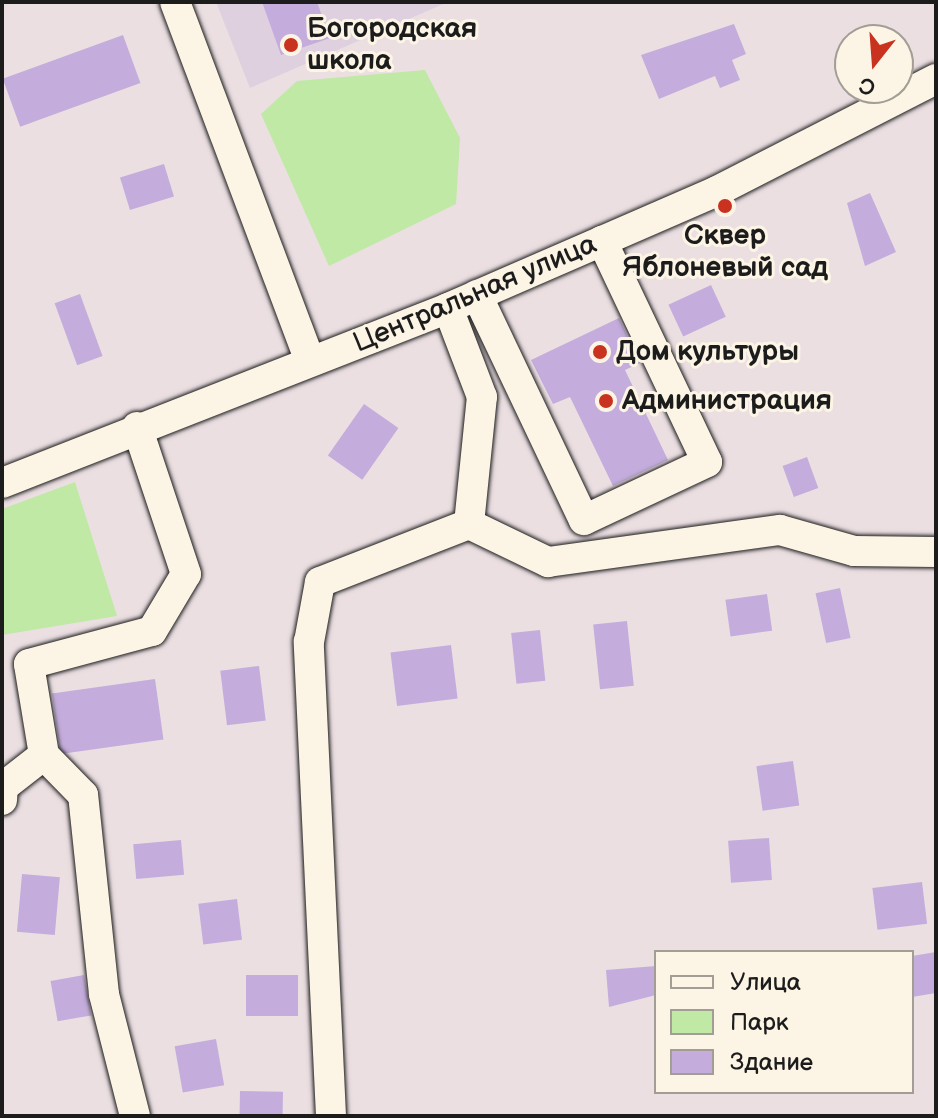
<!DOCTYPE html>
<meta charset="utf-8">
<style>
body{margin:0}
#map{position:relative;width:938px;height:1118px;overflow:hidden;background:#ebdfe2;font-family:"Balsamiq Sans",sans-serif}
div>[style]{position:absolute}
.built>*{inset:0;background:#dfd0e0}
.green>*{inset:0;background:#bfe9a5}
.building>*{inset:0;background:#c4addc;transform-origin:0 0}
.roads{filter:drop-shadow(0 0 2px #1c1c1c) drop-shadow(0 0 2px #1c1c1c)}
.minor>*{height:30px;margin:-15px;padding:0 15px;transform-origin:15px;border-radius:15px;background:#fcf5e5}
.dots>*{width:22px;height:22px;translate:-50% -50%;box-sizing:border-box;border:4px solid #fcf5e5;border-radius:50%}
span{translate:-50% -50%;white-space:nowrap;text-align:center;line-height:1.15;-webkit-text-stroke:6px #fcf5e5;paint-order:stroke}
.poi-label{font-size:28px;color:#1c1c1c;font-weight:700}
.left{translate:0 -50%;text-align:left}
.street-label{font-size:28px;color:#1c1c1c}
.frame{position:absolute;inset:0;border:4px solid #1c1c1c;pointer-events:none}
.legend{position:absolute;left:654px;top:950px;width:260px;height:144px;box-sizing:border-box;background:#fcf5e5;border:2px solid #a29e95;margin:0;padding:10px 14px;list-style:none;font-size:24px;color:#1c1c1c}
.legend li{display:flex;align-items:center;gap:16px;height:40px}
.legend b{width:40px;border:2px solid #a29e95}
.north{position:absolute;left:834px;top:24px;width:80px;height:80px;box-sizing:border-box;background:#fcf5e5;border:2px solid #a29e95;border-radius:50%;rotate:197deg;font-size:22px;font-weight:700;line-height:32px;text-align:center;color:#1c1c1c}
.north::after{content:'';display:block;margin:auto;width:28px;height:36px;background:#c8321e;clip-path:polygon(50% 0,100% 100%,50% 72%,0 100%)}
</style>
<div id="map">
<div class="built">
<div style="clip-path:polygon(216px 2px,448px 2px,250px 88px)"></div>
</div>
<div class="green">
<div style="clip-path:polygon(425px 70px,460px 138px,456px 204px,329px 266px,261px 114px,297px 81px)"></div>
<div style="clip-path:polygon(75px 482px,117px 616px,2px 635px,2px 509px)"></div>
</div>
<div class="building">
<div style="clip-path:polygon(262px 2px,317px 2px,330px 38px,281px 55px)"></div>
<div style="clip-path:polygon(734px 24px,746px 54px,732px 60px,740px 80px,720px 88px,715px 76px,659px 99px,641px 55px)"></div>
<div style="left:123px;top:35px;width:51px;height:128px;rotate:70deg"></div>
<div style="left:164px;top:164px;width:34px;height:46px;rotate:73deg"></div>
<div style="clip-path:polygon(870px 193px,896px 252px,865px 266px,847px 203px)"></div>
<div style="left:711px;top:285px;width:35px;height:47px;rotate:65deg"></div>
<div style="left:80px;top:294px;width:66px;height:27px;rotate:70deg"></div>
<div style="clip-path:polygon(619px 318px,640px 363px,625px 370px,668px 460px,613px 486px,570px 397px,553px 404px,531px 360px)"></div>
<div style="left:364px;top:404px;width:42px;height:63px;rotate:35deg"></div>
<div style="left:807px;top:457px;width:33px;height:26px;rotate:70deg"></div>
<div style="left:840px;top:588px;width:51px;height:25px;rotate:78deg"></div>
<div style="left:767px;top:594px;width:37px;height:42px;rotate:82deg"></div>
<div style="left:627px;top:621px;width:65px;height:34px;rotate:84deg"></div>
<div style="left:540px;top:630px;width:51px;height:29px;rotate:84deg"></div>
<div style="left:451px;top:645px;width:54px;height:61px;rotate:83deg"></div>
<div style="left:259px;top:666px;width:55px;height:39px;rotate:83deg"></div>
<div style="left:155px;top:679px;width:61px;height:104px;rotate:82deg"></div>
<div style="left:793px;top:761px;width:45px;height:37px;rotate:82deg"></div>
<div style="left:769px;top:838px;width:42px;height:41px;rotate:86deg"></div>
<div style="left:181px;top:840px;width:35px;height:48px;rotate:85deg"></div>
<div style="left:22px;top:874px;width:38px;height:58px;rotate:5deg"></div>
<div style="left:922px;top:882px;width:42px;height:50px;rotate:83deg"></div>
<div style="left:237px;top:899px;width:41px;height:39px;rotate:83deg"></div>
<div style="clip-path:polygon(936px 952px,936px 993px,912px 997px,912px 956px)"></div>
<div style="clip-path:polygon(656px 966px,656px 995px,609px 1007px,606px 970px)"></div>
<div style="left:84px;top:975px;width:41px;height:34px;rotate:80deg"></div>
<div style="left:246px;top:975px;width:52px;height:41px"></div>
<div style="left:216px;top:1039px;width:47px;height:42px;rotate:80deg"></div>
<div style="left:240px;top:1091px;width:43px;height:25px;rotate:1deg"></div>
</div>
<div class="roads">
<div class="minor">
<div style="left:175px;top:2px;width:384px;rotate:69.4deg"></div>
<div style="left:477px;top:295px;width:249px;rotate:64.6deg"></div>
<div style="left:584px;top:520px;width:136px;rotate:-25.2deg"></div>
<div style="left:707px;top:462px;width:245px;rotate:-115.4deg"></div>
<div style="left:2px;top:483px;width:479px;rotate:-21.4deg"></div>
<div style="left:448px;top:308px;width:293px;rotate:-23.5deg"></div>
<div style="left:717px;top:191px;width:246px;rotate:-27.1deg"></div>
<div style="left:469px;top:524px;width:88px;rotate:25.7deg"></div>
<div style="left:548px;top:562px;width:234px;rotate:-7.9deg"></div>
<div style="left:780px;top:530px;width:77px;rotate:15.8deg"></div>
<div style="left:854px;top:551px;width:82px;rotate:0.7deg"></div>
<div style="left:2px;top:800px;width:13px;rotate:-86deg"></div>
<div style="left:3px;top:787px;width:52px;rotate:-38deg"></div>
<div style="left:135px;top:1116px;width:126px;rotate:-104.3deg"></div>
<div style="left:104px;top:994px;width:200px;rotate:-96deg"></div>
<div style="left:83px;top:795px;width:56px;rotate:-134.3deg"></div>
<div style="left:44px;top:755px;width:92px;rotate:-99.4deg"></div>
<div style="left:29px;top:664px;width:127px;rotate:-15deg"></div>
<div style="left:152px;top:631px;width:66px;rotate:-59.2deg"></div>
<div style="left:186px;top:574px;width:155px;rotate:-108.4deg"></div>
<div style="left:331px;top:1116px;width:475px;rotate:-92.7deg"></div>
<div style="left:309px;top:642px;width:61px;rotate:-79.6deg"></div>
<div style="left:320px;top:582px;width:160px;rotate:-21.3deg"></div>
<div style="left:469px;top:524px;width:128px;rotate:-84.2deg"></div>
<div style="left:482px;top:397px;width:95px;rotate:-110.9deg"></div>
</div>
</div>
<div class="dots">
<div style="left:291px;top:45px;background:#c8321e"></div>
<div style="left:725px;top:206px;background:#c8321e"></div>
<div style="left:600px;top:352px;background:#c8321e"></div>
<div style="left:606px;top:401px;background:#c8321e"></div>
</div>
<div class="poi-label">
<span class="left" style="left:307px;top:45px">Богородская<br>школа</span>
<span style="left:725px;top:252px">Сквер<br>Яблоневый сад</span>
<span class="left" style="left:616px;top:352px">Дом культуры</span>
<span class="left" style="left:622px;top:401px">Администрация</span>
</div>
<div class="street-label">
<span style="left:475px;top:294px;rotate:-23deg">Центральная улица</span>
</div>
<div class="frame"></div>
<ul class="legend">
<li><b style="height:10px;background:#fcf5e5"></b>Улица</li>
<li><b style="height:22px;background:#bfe9a5"></b>Парк</li>
<li><b style="height:22px;background:#c4addc"></b>Здание</li>
</ul>
<div class="north">С</div>
</div>
